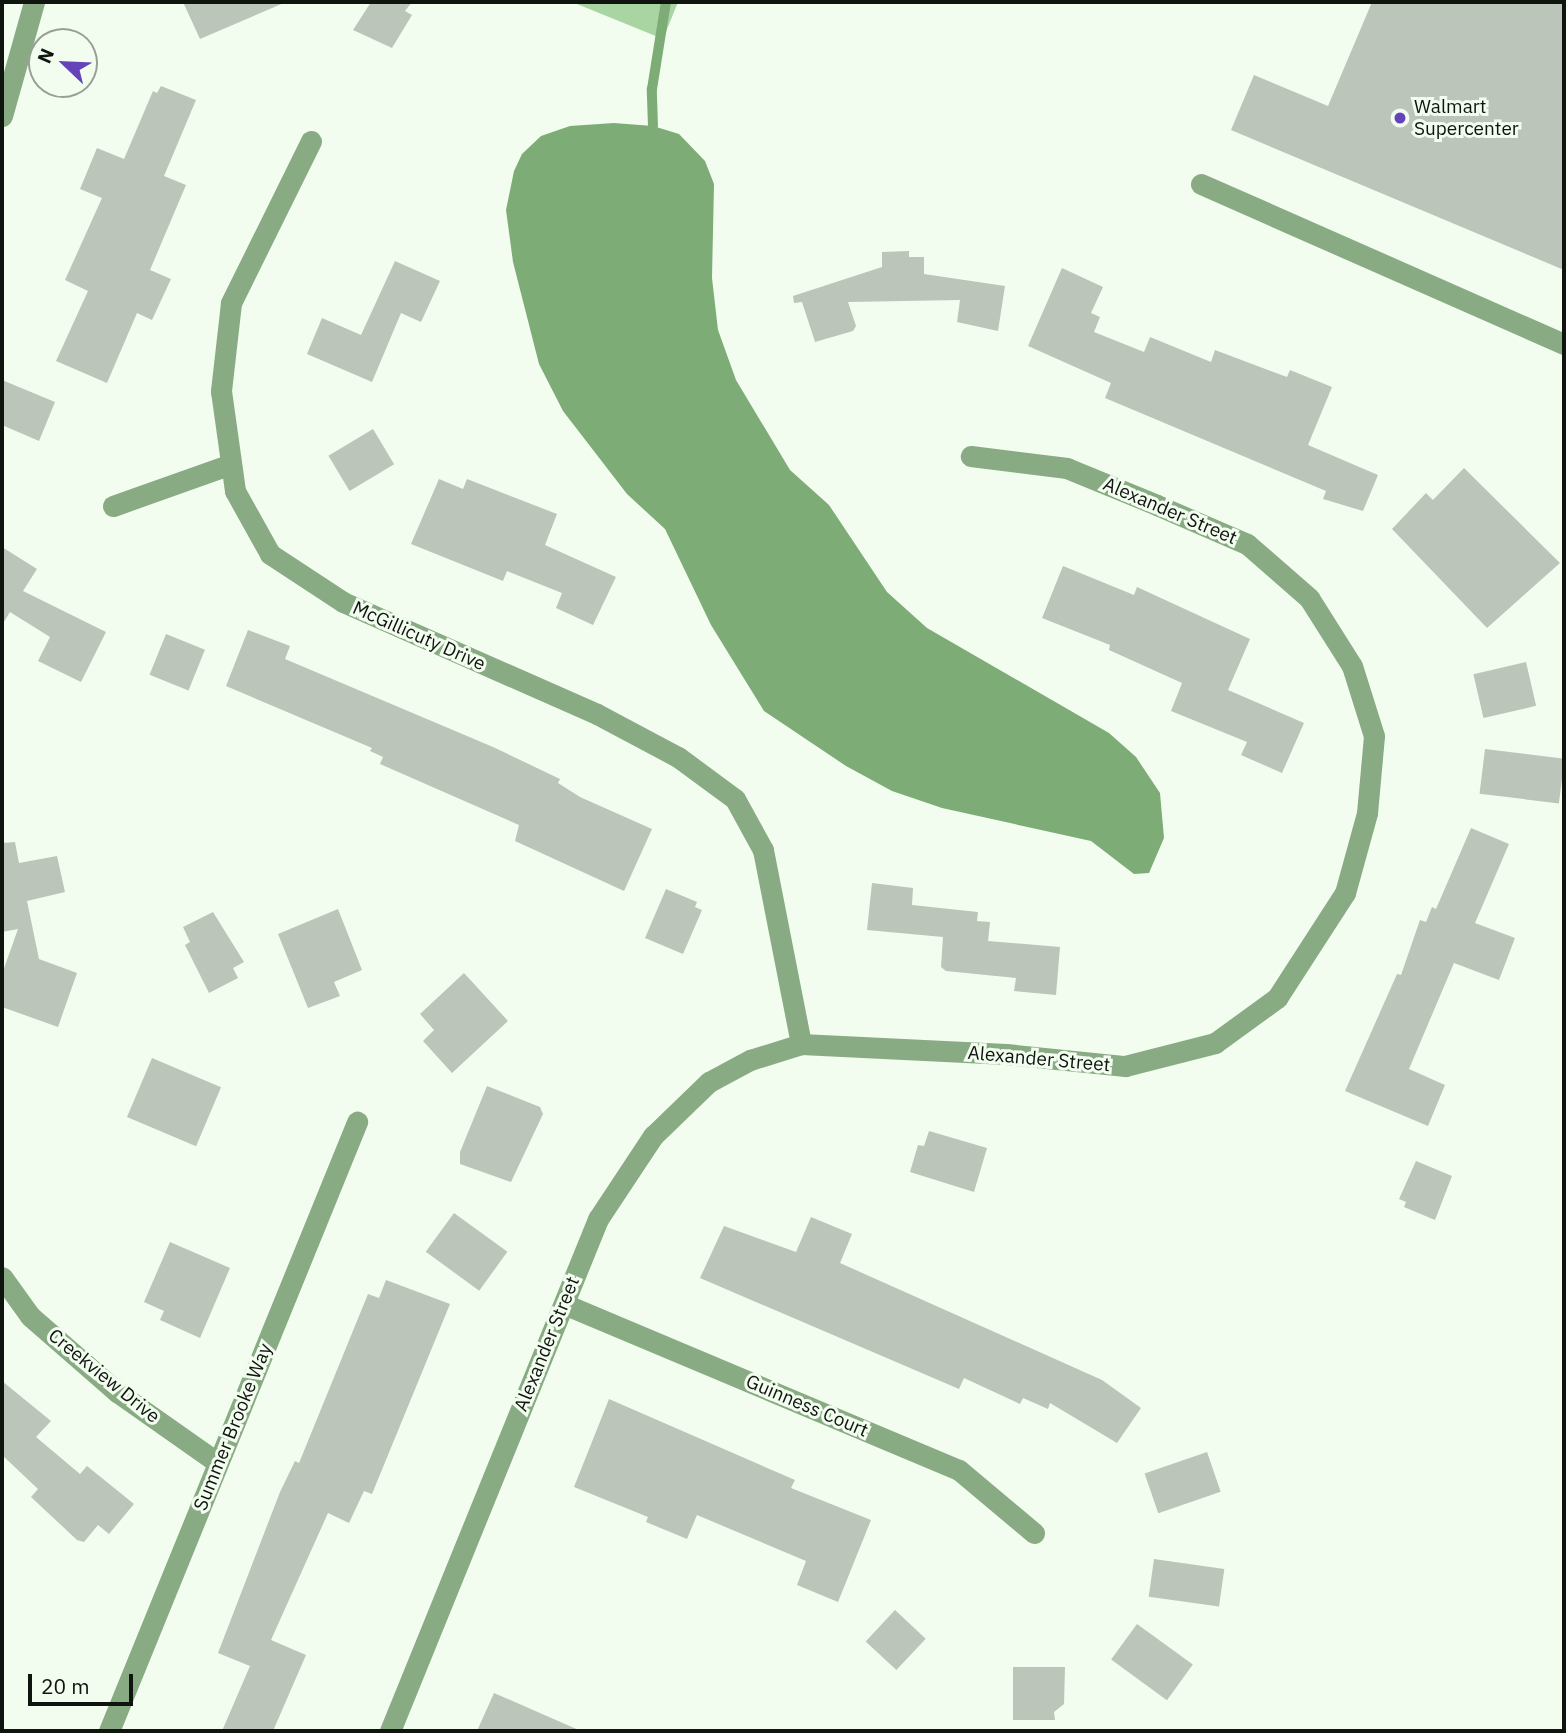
<!DOCTYPE html>
<style>
body{margin:0}
#map{position:relative;width:1566px;height:1733px;overflow:hidden;background:#f2fdf0;font-family:"IBM Plex Sans",sans-serif}
div>[style]{position:absolute}
.green>*{inset:0;background:#a9d5a2}
.water>*{inset:0;background:#7dac76}
.stream>*{height:10px;margin:-5px;padding:0 5px;transform-origin:5px;border-radius:5px;background:#7dac76}
.building>*{inset:0;background:#bbc5b9;transform-origin:0 0}
.minor>*{height:21px;margin:-10.5px;padding:0 10.5px;transform-origin:10.5px;border-radius:10.5px;background:#89ab83}
.dots>*{width:19px;height:19px;translate:-50% -50%;box-sizing:border-box;border:4px solid #f2fdf0;border-radius:50%}
span{translate:-50% -50%;white-space:nowrap;text-align:center;line-height:1.15;-webkit-text-stroke:6px #f2fdf0;paint-order:stroke}
.poi-label{font-size:19px;color:#10140f}
.left{translate:0 -50%;text-align:left}
.street-label{font-size:19px;color:#10140f}
.frame{position:absolute;inset:0;border:4px solid #10140f;pointer-events:none}
.north{position:absolute;left:28px;top:28px;width:70px;height:70px;box-sizing:border-box;background:#f2fdf0;border:2px solid #98a096;border-radius:50%;rotate:293deg;font-size:19px;font-weight:700;line-height:28px;text-align:center;color:#10140f}
.north::after{content:'';display:block;margin:auto;width:24px;height:32px;background:#6543bb;clip-path:polygon(50% 0,100% 100%,50% 72%,0 100%)}
.scale{position:absolute;left:28px;top:1674px;width:105px;height:32px;box-sizing:border-box;border:4px solid #10140f;border-top:0;padding-left:9px;font-size:21px;line-height:24px;white-space:nowrap;color:#10140f;-webkit-text-stroke:5px #f2fdf0;paint-order:stroke}
</style>
<div id="map">
<div class="green">
<div style="clip-path:polygon(572px 2px,678px 2px,663px 39px)"></div>
</div>
<div class="water">
<div style="clip-path:polygon(614px 123px,653px 126px,679px 134px,705px 161px,714px 184px,712px 278px,718px 330px,736px 380px,790px 470px,829px 505px,887px 592px,927px 628px,1109px 733px,1136px 757px,1160px 793px,1164px 838px,1149px 873px,1134px 874px,1091px 841px,942px 808px,892px 791px,846px 766px,764px 711px,711px 625px,665px 529px,627px 494px,563px 411px,539px 364px,513px 262px,506px 210px,514px 171px,522px 154px,541px 136px,570px 126px)"></div>
</div>
<div class="stream">
<div style="left:653px;top:126px;width:37px;rotate:-92deg"></div>
<div style="left:652px;top:89px;width:88px;rotate:-80.9deg"></div>
</div>
<div class="building">
<div style="clip-path:polygon(183px 2px,286px 2px,200px 39px)"></div>
<div style="clip-path:polygon(371px 2px,412px 2px,405px 11px,412px 15px,392px 48px,353px 30px)"></div>
<div style="clip-path:polygon(1372px 2px,1564px 2px,1564px 270px,1231px 130px,1254px 75px,1328px 106px)"></div>
<div style="clip-path:polygon(161px 86px,196px 100px,164px 176px,186px 185px,150px 270px,171px 279px,152px 320px,137px 313px,107px 383px,56px 361px,88px 291px,65px 280px,102px 198px,80px 189px,97px 148px,124px 159px,153px 91px,157px 93px)"></div>
<div style="clip-path:polygon(909px 251px,909px 257px,924px 257px,924px 274px,1005px 286px,998px 331px,957px 322px,960px 300px,848px 302px,856px 326px,853px 331px,815px 342px,802px 302px,794px 303px,793px 296px,882px 267px,882px 252px)"></div>
<div style="clip-path:polygon(395px 261px,440px 281px,421px 322px,401px 313px,372px 382px,307px 354px,322px 318px,361px 335px)"></div>
<div style="clip-path:polygon(1062px 268px,1103px 287px,1091px 313px,1100px 317px,1094px 332px,1144px 352px,1150px 337px,1211px 362px,1215px 350px,1287px 377px,1290px 370px,1332px 387px,1308px 445px,1378px 475px,1363px 511px,1323px 499px,1326px 491px,1105px 398px,1111px 383px,1028px 346px)"></div>
<div style="clip-path:polygon(2px 380px,55px 402px,39px 441px,2px 425px)"></div>
<div style="left:373px;top:429px;width:41px;height:52px;rotate:59deg"></div>
<div style="clip-path:polygon(1464px 468px,1560px 563px,1487px 628px,1392px 529px,1426px 493px,1433px 500px)"></div>
<div style="clip-path:polygon(439px 479px,463px 489px,467px 479px,557px 514px,545px 545px,616px 577px,593px 625px,556px 608px,562px 593px,507px 571px,503px 581px,411px 544px)"></div>
<div style="clip-path:polygon(2px 547px,37px 569px,23px 591px,106px 632px,81px 682px,38px 661px,50px 637px,10px 612px,2px 625px)"></div>
<div style="clip-path:polygon(1063px 566px,1134px 595px,1137px 587px,1250px 639px,1228px 690px,1304px 723px,1282px 773px,1241px 755px,1247px 742px,1171px 711px,1182px 683px,1109px 650px,1110px 645px,1042px 618px)"></div>
<div style="clip-path:polygon(248px 630px,290px 646px,285px 659px,493px 747px,560px 779px,558px 783px,580px 797px,652px 829px,624px 891px,515px 841px,519px 825px,380px 764px,383px 757px,370px 751px,372px 748px,226px 686px)"></div>
<div style="left:166px;top:634px;width:42px;height:44px;rotate:22deg"></div>
<div style="left:1526px;top:662px;width:45px;height:54px;rotate:77deg"></div>
<div style="left:1485px;top:749px;width:80px;height:45px;rotate:7deg"></div>
<div style="clip-path:polygon(1471px 828px,1509px 844px,1475px 923px,1515px 938px,1499px 980px,1454px 963px,1409px 1069px,1445px 1085px,1428px 1126px,1345px 1091px,1397px 974px,1401px 975px,1420px 920px,1426px 922px,1432px 907px,1436px 909px)"></div>
<div style="clip-path:polygon(15px 842px,19px 863px,57px 856px,65px 892px,27px 901px,39px 959px,77px 973px,58px 1027px,2px 1007px,2px 974px,18px 929px,2px 932px,2px 843px)"></div>
<div style="clip-path:polygon(872px 883px,913px 888px,912px 905px,978px 912px,977px 921px,990px 922px,988px 941px,1060px 947px,1056px 995px,1014px 991px,1016px 978px,946px 971px,941px 967px,943px 937px,867px 930px)"></div>
<div style="clip-path:polygon(666px 889px,697px 902px,695px 907px,702px 910px,683px 954px,645px 938px)"></div>
<div style="clip-path:polygon(338px 909px,362px 970px,334px 982px,340px 996px,308px 1008px,278px 934px)"></div>
<div style="clip-path:polygon(213px 912px,244px 962px,233px 968px,238px 978px,209px 993px,185px 945px,190px 942px,183px 927px)"></div>
<div style="clip-path:polygon(464px 973px,508px 1021px,452px 1073px,423px 1041px,434px 1030px,420px 1014px)"></div>
<div style="left:152px;top:1058px;width:75px;height:64px;rotate:23deg"></div>
<div style="clip-path:polygon(487px 1086px,540px 1107px,543px 1114px,511px 1182px,460px 1164px,460px 1152px)"></div>
<div style="clip-path:polygon(929px 1131px,987px 1148px,974px 1192px,910px 1172px,918px 1145px,924px 1146px)"></div>
<div style="clip-path:polygon(1416px 1161px,1452px 1176px,1435px 1220px,1404px 1207px,1406px 1202px,1399px 1199px)"></div>
<div style="left:454px;top:1213px;width:66px;height:48px;rotate:36deg"></div>
<div style="clip-path:polygon(811px 1217px,852px 1234px,840px 1263px,1102px 1380px,1141px 1408px,1117px 1443px,1050px 1403px,1048px 1409px,1023px 1398px,1020px 1404px,964px 1378px,959px 1389px,700px 1278px,724px 1226px,796px 1252px)"></div>
<div style="clip-path:polygon(170px 1242px,230px 1268px,200px 1338px,160px 1320px,164px 1311px,144px 1302px)"></div>
<div style="clip-path:polygon(386px 1280px,450px 1304px,372px 1494px,364px 1491px,349px 1523px,328px 1513px,271px 1640px,306px 1655px,273px 1731px,222px 1731px,250px 1666px,218px 1653px,280px 1492px,295px 1461px,299px 1463px,368px 1294px,379px 1298px)"></div>
<div style="clip-path:polygon(2px 1381px,51px 1421px,36px 1437px,80px 1474px,87px 1466px,134px 1504px,109px 1534px,98px 1525px,84px 1542px,77px 1540px,31px 1497px,38px 1489px,2px 1455px)"></div>
<div style="clip-path:polygon(609px 1399px,795px 1480px,791px 1488px,871px 1520px,838px 1602px,797px 1585px,806px 1561px,697px 1515px,687px 1539px,646px 1522px,648px 1517px,574px 1487px)"></div>
<div style="left:1207px;top:1452px;width:42px;height:66px;rotate:71deg"></div>
<div style="left:1154px;top:1559px;width:71px;height:38px;rotate:8deg"></div>
<div style="left:895px;top:1610px;width:42px;height:43px;rotate:43deg"></div>
<div style="left:1137px;top:1624px;width:69px;height:44px;rotate:36deg"></div>
<div style="clip-path:polygon(1013px 1667px,1065px 1667px,1064px 1704px,1054px 1712px,1055px 1720px,1013px 1720px)"></div>
<div style="clip-path:polygon(494px 1693px,581px 1731px,477px 1731px)"></div>
</div>
<div class="minor">
<div style="left:2px;top:116px;width:118px;rotate:-74.3deg"></div>
<div style="left:311px;top:141px;width:181px;rotate:116.3deg"></div>
<div style="left:231px;top:303px;width:89px;rotate:96.5deg"></div>
<div style="left:221px;top:391px;width:101px;rotate:82deg"></div>
<div style="left:235px;top:491px;width:72px;rotate:60.9deg"></div>
<div style="left:270px;top:554px;width:87px;rotate:33.3deg"></div>
<div style="left:343px;top:602px;width:278px;rotate:23.8deg"></div>
<div style="left:597px;top:714px;width:92px;rotate:28deg"></div>
<div style="left:678px;top:757px;width:71px;rotate:36.4deg"></div>
<div style="left:735px;top:799px;width:58px;rotate:61.2deg"></div>
<div style="left:763px;top:850px;width:198px;rotate:78.9deg"></div>
<div style="left:1201px;top:184px;width:397px;rotate:23.8deg"></div>
<div style="left:113px;top:506px;width:125px;rotate:-19.6deg"></div>
<div style="left:2px;top:1277px;width:48px;rotate:54.3deg"></div>
<div style="left:30px;top:1316px;width:116px;rotate:41.1deg"></div>
<div style="left:117px;top:1392px;width:123px;rotate:35.1deg"></div>
<div style="left:564px;top:1304px;width:428px;rotate:22.8deg"></div>
<div style="left:959px;top:1470px;width:98px;rotate:40deg"></div>
<div style="left:109px;top:1731px;width:658px;rotate:-67.84deg"></div>
<div style="left:390px;top:1731px;width:553px;rotate:-67.89deg"></div>
<div style="left:598px;top:1219px;width:100px;rotate:-56.5deg"></div>
<div style="left:653px;top:1136px;width:78px;rotate:-44deg"></div>
<div style="left:709px;top:1082px;width:47px;rotate:-28.2deg"></div>
<div style="left:750px;top:1060px;width:53px;rotate:-17.4deg"></div>
<div style="left:801px;top:1044px;width:205px;rotate:2.8deg"></div>
<div style="left:1006px;top:1054px;width:120px;rotate:5.8deg"></div>
<div style="left:1125px;top:1066px;width:93px;rotate:-14.3deg"></div>
<div style="left:1215px;top:1043px;width:77px;rotate:-36deg"></div>
<div style="left:1277px;top:998px;width:125px;rotate:-57.1deg"></div>
<div style="left:1345px;top:893px;width:83px;rotate:-74.6deg"></div>
<div style="left:1367px;top:813px;width:77px;rotate:-84.8deg"></div>
<div style="left:1374px;top:736px;width:73px;rotate:-107.4deg"></div>
<div style="left:1352px;top:666px;width:80px;rotate:-122.3deg"></div>
<div style="left:1309px;top:598px;width:82px;rotate:-138.9deg"></div>
<div style="left:1247px;top:544px;width:98px;rotate:-156.6deg"></div>
<div style="left:1157px;top:505px;width:97px;rotate:-157.7deg"></div>
<div style="left:1067px;top:468px;width:97px;rotate:-172.9deg"></div>
</div>
<div class="dots">
<div style="left:1400px;top:118px;background:#6543bb"></div>
</div>
<div class="poi-label">
<span class="left" style="left:1414px;top:118px">Walmart<br>Supercenter</span>
</div>
<div class="street-label">
<span style="left:1170px;top:511px;rotate:23deg">Alexander Street</span>
<span style="left:419px;top:636px;rotate:24deg">McGillicuty Drive</span>
<span style="left:1039px;top:1059px;rotate:5deg">Alexander Street</span>
<span style="left:547px;top:1344px;rotate:-68deg">Alexander Street</span>
<span style="left:104px;top:1376px;rotate:39deg">Creekview Drive</span>
<span style="left:807px;top:1406px;rotate:23deg">Guinness Court</span>
<span style="left:233px;top:1427px;rotate:-68deg">Summer Brooke Way</span>
</div>
<div class="frame"></div>
<div class="north">N</div>
<div class="scale">20 m</div>
</div>
